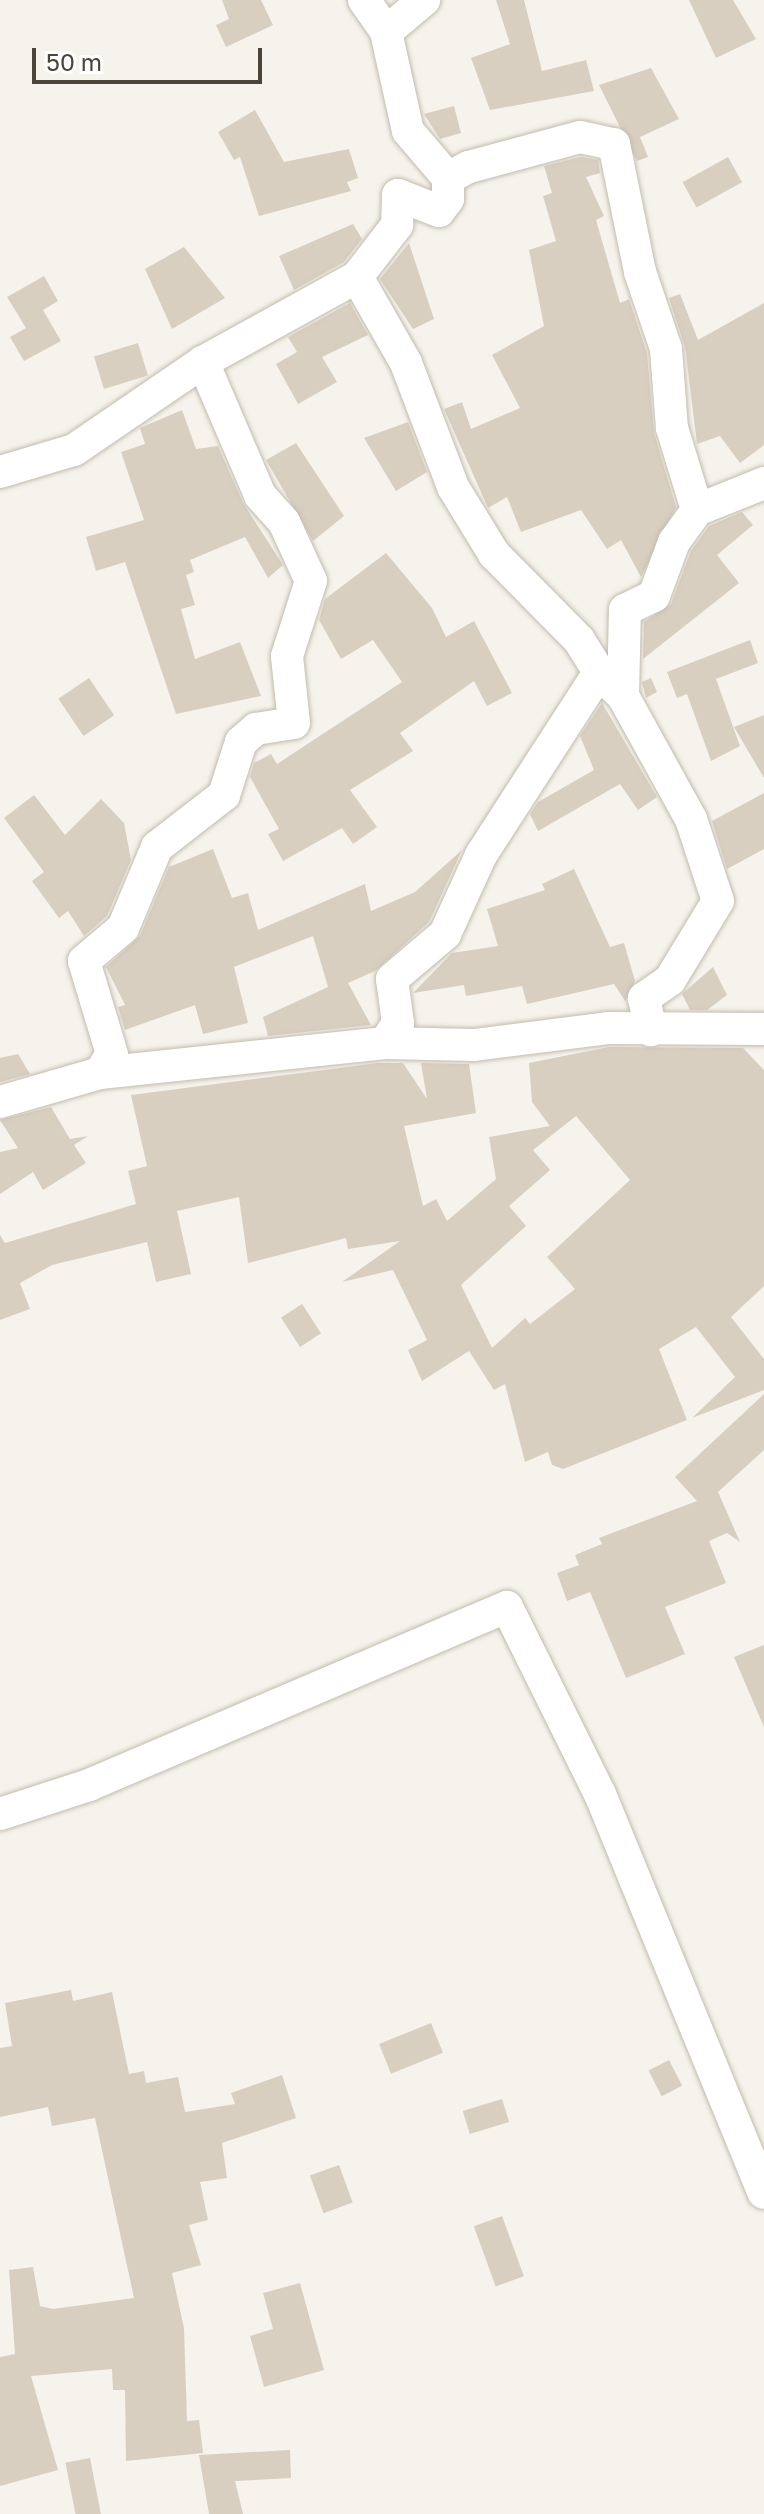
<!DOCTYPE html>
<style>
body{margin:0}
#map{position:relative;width:764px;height:2514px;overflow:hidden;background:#f6f3ec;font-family:"Golos Text",sans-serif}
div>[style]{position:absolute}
.building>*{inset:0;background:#d8cfc1;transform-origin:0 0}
.roads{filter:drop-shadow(0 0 2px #c2bbae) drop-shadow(0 0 2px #c2bbae)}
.minor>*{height:32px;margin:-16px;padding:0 16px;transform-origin:16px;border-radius:16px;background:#fff}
span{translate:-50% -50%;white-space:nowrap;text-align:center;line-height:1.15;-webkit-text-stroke:7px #fff;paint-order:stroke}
.scale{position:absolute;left:32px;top:48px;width:230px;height:36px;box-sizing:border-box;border:4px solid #4b4439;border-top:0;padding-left:10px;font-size:24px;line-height:28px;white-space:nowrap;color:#4b4439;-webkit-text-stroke:6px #fff;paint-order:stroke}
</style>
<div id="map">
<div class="building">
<div style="clip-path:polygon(222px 0,261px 0,273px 25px,226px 47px,216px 25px,229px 19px)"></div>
<div style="clip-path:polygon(496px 0,524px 0,542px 71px,586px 60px,594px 91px,490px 110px,471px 58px,510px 44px)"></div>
<div style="clip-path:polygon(689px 0,733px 0,756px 39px,716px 58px)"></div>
<div style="clip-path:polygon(651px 68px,679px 119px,640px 137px,648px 157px,637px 161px,599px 85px)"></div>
<div style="clip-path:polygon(454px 106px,461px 133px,440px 139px,424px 114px)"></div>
<div style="clip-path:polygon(255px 110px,284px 162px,349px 149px,358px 178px,347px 182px,351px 191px,259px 216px,240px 157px,234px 160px,218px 132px)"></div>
<div style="clip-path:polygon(581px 157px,598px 160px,600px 173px,586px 177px,604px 216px,596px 220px,620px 303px,629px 299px,647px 353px,654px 433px,676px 507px,641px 577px,621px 540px,607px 549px,581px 510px,521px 532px,507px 497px,488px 508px,444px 409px,462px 402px,471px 429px,520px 408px,492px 355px,544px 326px,529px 250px,556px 241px,543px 196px,552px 193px,544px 166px)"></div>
<div style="left:728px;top:157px;width:29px;height:52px;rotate:61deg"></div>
<div style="clip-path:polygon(353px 224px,362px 239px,344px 262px,294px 290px,279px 256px)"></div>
<div style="clip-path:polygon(409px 243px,434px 319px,413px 329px,380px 279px)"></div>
<div style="clip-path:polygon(184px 247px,225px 298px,172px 329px,145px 269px)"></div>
<div style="clip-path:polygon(44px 276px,58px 301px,43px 310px,61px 341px,24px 361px,10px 337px,26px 328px,7px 297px)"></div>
<div style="clip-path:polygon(680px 294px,698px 340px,764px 303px,764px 445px,740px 463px,720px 436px,697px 444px,685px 347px,669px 298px)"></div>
<div style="clip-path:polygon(350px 303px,368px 335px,322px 357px,337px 382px,298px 404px,276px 364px,297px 352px,288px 337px)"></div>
<div style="left:138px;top:343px;width:34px;height:46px;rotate:73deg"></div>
<div style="clip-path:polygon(182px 410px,196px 449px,218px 446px,243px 503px,283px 565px,268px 578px,245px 537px,190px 560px,194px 572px,186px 575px,195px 605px,181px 609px,195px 659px,240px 642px,261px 696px,176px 714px,125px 562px,96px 571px,86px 537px,144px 520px,121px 452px,145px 444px,140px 428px)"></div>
<div style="clip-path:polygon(408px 422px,427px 472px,396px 491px,364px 438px)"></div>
<div style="clip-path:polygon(296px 443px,344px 516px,313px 541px,266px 460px)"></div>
<div style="clip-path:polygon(742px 512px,753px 525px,717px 555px,739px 583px,643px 659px,644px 622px,671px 604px,691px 551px,709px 526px)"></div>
<div style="clip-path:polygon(386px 553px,432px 608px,446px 637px,474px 621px,512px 693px,487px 706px,474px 681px,400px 733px,413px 751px,350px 790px,377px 827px,353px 844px,342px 828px,283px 861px,268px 834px,279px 829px,250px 777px,254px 763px,271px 754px,277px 764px,402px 682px,373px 640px,341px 659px,319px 620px,325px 599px)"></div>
<div style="clip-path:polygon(750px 640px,758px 663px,716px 679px,740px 746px,711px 761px,687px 694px,677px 698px,667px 672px)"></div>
<div style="left:89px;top:678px;width:45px;height:37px;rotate:56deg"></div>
<div style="clip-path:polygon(651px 678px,657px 692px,646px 698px,642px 682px)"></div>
<div style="clip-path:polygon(602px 703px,657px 797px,638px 810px,620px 784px,538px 831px,530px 814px,538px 802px,594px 770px,580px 736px)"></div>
<div style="clip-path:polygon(764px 715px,764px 778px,734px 727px)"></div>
<div style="clip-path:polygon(764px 793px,764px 849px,727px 869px,712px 821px)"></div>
<div style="clip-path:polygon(34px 795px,65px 835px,101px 799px,124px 823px,131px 860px,107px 916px,84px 936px,68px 911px,59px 918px,32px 881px,44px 872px,4px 818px)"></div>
<div style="clip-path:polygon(213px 849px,232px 898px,248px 893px,258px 930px,365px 884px,371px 911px,415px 892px,462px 850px,429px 922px,375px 971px,348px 983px,371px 1025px,268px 1036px,263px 1017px,328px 987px,313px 936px,234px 967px,248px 1023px,203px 1034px,195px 1005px,125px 1030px,118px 1007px,125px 1005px,106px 967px,140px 936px,169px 867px)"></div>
<div style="clip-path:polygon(574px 869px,610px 947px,624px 943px,635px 981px,625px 1001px,614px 984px,527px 1004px,522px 986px,466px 996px,464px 985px,413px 993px,452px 953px,498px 946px,487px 909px,545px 890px,542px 884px)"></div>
<div style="clip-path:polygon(713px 967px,727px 995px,707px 1010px,690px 1010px,682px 994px)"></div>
<div style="clip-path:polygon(evenodd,609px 1047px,743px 1048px,764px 1070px,764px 1286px,731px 1317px,764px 1359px,764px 1390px,692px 1418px,735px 1377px,696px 1327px,659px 1349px,687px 1420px,563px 1469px,552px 1465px,548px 1452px,525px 1462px,505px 1384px,494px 1390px,469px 1351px,422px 1381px,408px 1350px,427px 1340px,393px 1270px,342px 1282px,400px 1241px,348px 1249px,346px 1238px,248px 1263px,239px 1197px,177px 1211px,191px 1274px,156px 1282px,147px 1242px,52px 1265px,20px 1283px,30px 1309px,0 1320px,0 1235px,5px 1243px,136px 1204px,128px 1171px,147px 1166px,131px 1095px,378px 1063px,403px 1063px,427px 1099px,421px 1063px,469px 1064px,476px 1113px,404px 1126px,423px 1206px,436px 1199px,447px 1221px,496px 1179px,489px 1137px,550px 1126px,532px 1102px,529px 1063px,609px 1047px,576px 1116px,630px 1180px,547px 1257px,575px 1289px,530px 1324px,525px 1318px,492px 1348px,461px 1285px,526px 1226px,509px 1206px,550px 1170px,533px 1150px,576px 1116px)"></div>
<div style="clip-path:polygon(18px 1054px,30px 1074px,0 1082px,0 1058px)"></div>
<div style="clip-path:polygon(51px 1107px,70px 1139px,88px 1136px,74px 1145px,86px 1163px,43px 1190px,33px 1172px,0 1194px,0 1152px,18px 1148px,0 1120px)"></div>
<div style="left:302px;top:1304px;width:35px;height:25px;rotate:57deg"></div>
<div style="clip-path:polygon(764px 1394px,764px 1450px,718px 1492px,740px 1542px,727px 1533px,709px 1541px,726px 1583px,665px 1607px,685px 1654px,626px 1678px,590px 1592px,567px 1601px,557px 1573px,579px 1565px,575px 1555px,602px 1544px,599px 1538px,697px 1501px,675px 1477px)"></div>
<div style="clip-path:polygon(764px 1645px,764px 1727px,734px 1657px)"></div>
<div style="clip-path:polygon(71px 1990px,73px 2001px,112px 1992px,129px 2074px,144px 2071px,146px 2083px,178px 2077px,185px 2112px,235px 2104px,231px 2093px,282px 2075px,296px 2118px,222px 2143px,227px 2178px,200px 2182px,208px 2220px,189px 2225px,201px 2265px,172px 2273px,184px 2328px,187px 2421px,199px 2420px,203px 2453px,126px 2461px,125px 2390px,113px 2390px,112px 2369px,31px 2376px,58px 2470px,0 2486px,0 2357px,15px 2354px,9px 2270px,33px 2267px,40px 2306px,53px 2309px,134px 2298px,95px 2118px,52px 2126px,48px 2107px,0 2117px,0 2048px,12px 2046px,5px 2003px)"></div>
<div style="left:431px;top:2023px;width:32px;height:56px;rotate:68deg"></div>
<div style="left:669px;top:2060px;width:29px;height:23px;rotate:63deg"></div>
<div style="left:502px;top:2099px;width:24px;height:41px;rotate:73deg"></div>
<div style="left:339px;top:2165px;width:40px;height:31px;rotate:70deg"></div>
<div style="left:502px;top:2216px;width:64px;height:30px;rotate:70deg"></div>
<div style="clip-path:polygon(300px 2283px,324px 2370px,264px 2387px,250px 2336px,273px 2329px,263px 2293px)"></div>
<div style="clip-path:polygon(290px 2450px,291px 2478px,235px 2481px,243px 2514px,209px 2514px,199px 2455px)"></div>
<div style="left:90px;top:2458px;width:57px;height:25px;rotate:79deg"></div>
</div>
<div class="roads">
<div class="minor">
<div style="left:364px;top:0;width:39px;rotate:55deg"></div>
<div style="left:386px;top:32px;width:101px;rotate:77.5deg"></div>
<div style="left:408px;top:131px;width:62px;rotate:49.6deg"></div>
<div style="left:386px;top:32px;width:50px;rotate:-40.1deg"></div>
<div style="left:357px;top:277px;width:99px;rotate:60.3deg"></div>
<div style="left:406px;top:363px;width:133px;rotate:69.2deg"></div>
<div style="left:453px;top:487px;width:79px;rotate:58.5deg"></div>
<div style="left:494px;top:554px;width:121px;rotate:45.3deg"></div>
<div style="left:579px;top:640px;width:40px;rotate:58deg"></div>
<div style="left:0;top:472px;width:77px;rotate:-16.6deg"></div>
<div style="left:74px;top:450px;width:156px;rotate:-34.3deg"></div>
<div style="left:203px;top:362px;width:176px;rotate:-28.9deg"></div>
<div style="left:357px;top:277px;width:66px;rotate:-52.4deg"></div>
<div style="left:397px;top:225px;width:30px;rotate:-88deg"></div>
<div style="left:398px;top:195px;width:44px;rotate:21.3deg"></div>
<div style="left:439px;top:211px;width:15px;rotate:-53deg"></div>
<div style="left:448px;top:199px;width:21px;rotate:-90deg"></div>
<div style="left:448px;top:178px;width:24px;rotate:-28deg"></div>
<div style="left:469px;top:167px;width:115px;rotate:-15.1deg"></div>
<div style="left:580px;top:137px;width:35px;rotate:12deg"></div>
<div style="left:614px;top:144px;width:131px;rotate:78.5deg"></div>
<div style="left:640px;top:272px;width:81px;rotate:71.3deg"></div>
<div style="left:666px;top:349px;width:79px;rotate:85.7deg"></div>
<div style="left:672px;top:428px;width:86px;rotate:73deg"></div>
<div style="left:623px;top:696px;width:141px;rotate:61.1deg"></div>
<div style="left:691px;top:819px;width:86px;rotate:71.8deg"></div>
<div style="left:718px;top:901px;width:92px;rotate:121.3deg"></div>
<div style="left:670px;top:980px;width:32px;rotate:145deg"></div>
<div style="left:644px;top:998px;width:33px;rotate:78deg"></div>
<div style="left:385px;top:1043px;width:24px;rotate:-57deg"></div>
<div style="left:398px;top:1023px;width:44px;rotate:-97.8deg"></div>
<div style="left:392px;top:979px;width:70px;rotate:-40.3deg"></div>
<div style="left:445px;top:934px;width:87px;rotate:-65.5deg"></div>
<div style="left:481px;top:855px;width:206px;rotate:-57.1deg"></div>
<div style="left:593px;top:682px;width:11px;rotate:-49deg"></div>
<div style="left:600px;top:674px;width:32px;rotate:44deg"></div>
<div style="left:623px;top:696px;width:86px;rotate:-88.7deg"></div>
<div style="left:625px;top:610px;width:32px;rotate:-26deg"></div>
<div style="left:654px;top:596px;width:58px;rotate:-69.7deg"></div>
<div style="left:674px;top:542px;width:39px;rotate:-54deg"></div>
<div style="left:697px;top:510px;width:72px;rotate:-21.9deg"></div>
<div style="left:100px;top:1073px;width:22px;rotate:-58deg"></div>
<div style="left:112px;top:1054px;width:97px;rotate:-106.8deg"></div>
<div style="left:84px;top:961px;width:51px;rotate:-40.2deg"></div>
<div style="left:123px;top:928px;width:88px;rotate:-67.2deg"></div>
<div style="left:157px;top:847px;width:85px;rotate:-37.8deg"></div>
<div style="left:224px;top:795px;width:56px;rotate:-72.2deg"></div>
<div style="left:241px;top:742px;width:20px;rotate:-41deg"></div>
<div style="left:256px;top:729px;width:38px;rotate:-9deg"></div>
<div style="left:294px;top:723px;width:67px;rotate:-96deg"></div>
<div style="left:287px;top:656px;width:79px;rotate:-72.3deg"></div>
<div style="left:311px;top:581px;width:65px;rotate:-114.6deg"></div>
<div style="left:284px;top:522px;width:36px;rotate:-132deg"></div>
<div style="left:260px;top:495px;width:145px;rotate:-113.2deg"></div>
<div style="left:0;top:1102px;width:104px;rotate:-16.2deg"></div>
<div style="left:100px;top:1073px;width:287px;rotate:-6deg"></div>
<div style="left:385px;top:1043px;width:89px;rotate:1.3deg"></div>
<div style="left:474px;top:1045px;width:135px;rotate:-7.2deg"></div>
<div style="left:608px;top:1028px;width:156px;rotate:0.4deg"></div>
<div style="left:0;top:1814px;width:94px;rotate:-18deg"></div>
<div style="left:89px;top:1785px;width:454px;rotate:-23.1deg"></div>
<div style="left:507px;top:1607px;width:209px;rotate:63.6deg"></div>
<div style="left:600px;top:1794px;width:431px;rotate:67.7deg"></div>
</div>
</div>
<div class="scale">50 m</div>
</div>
